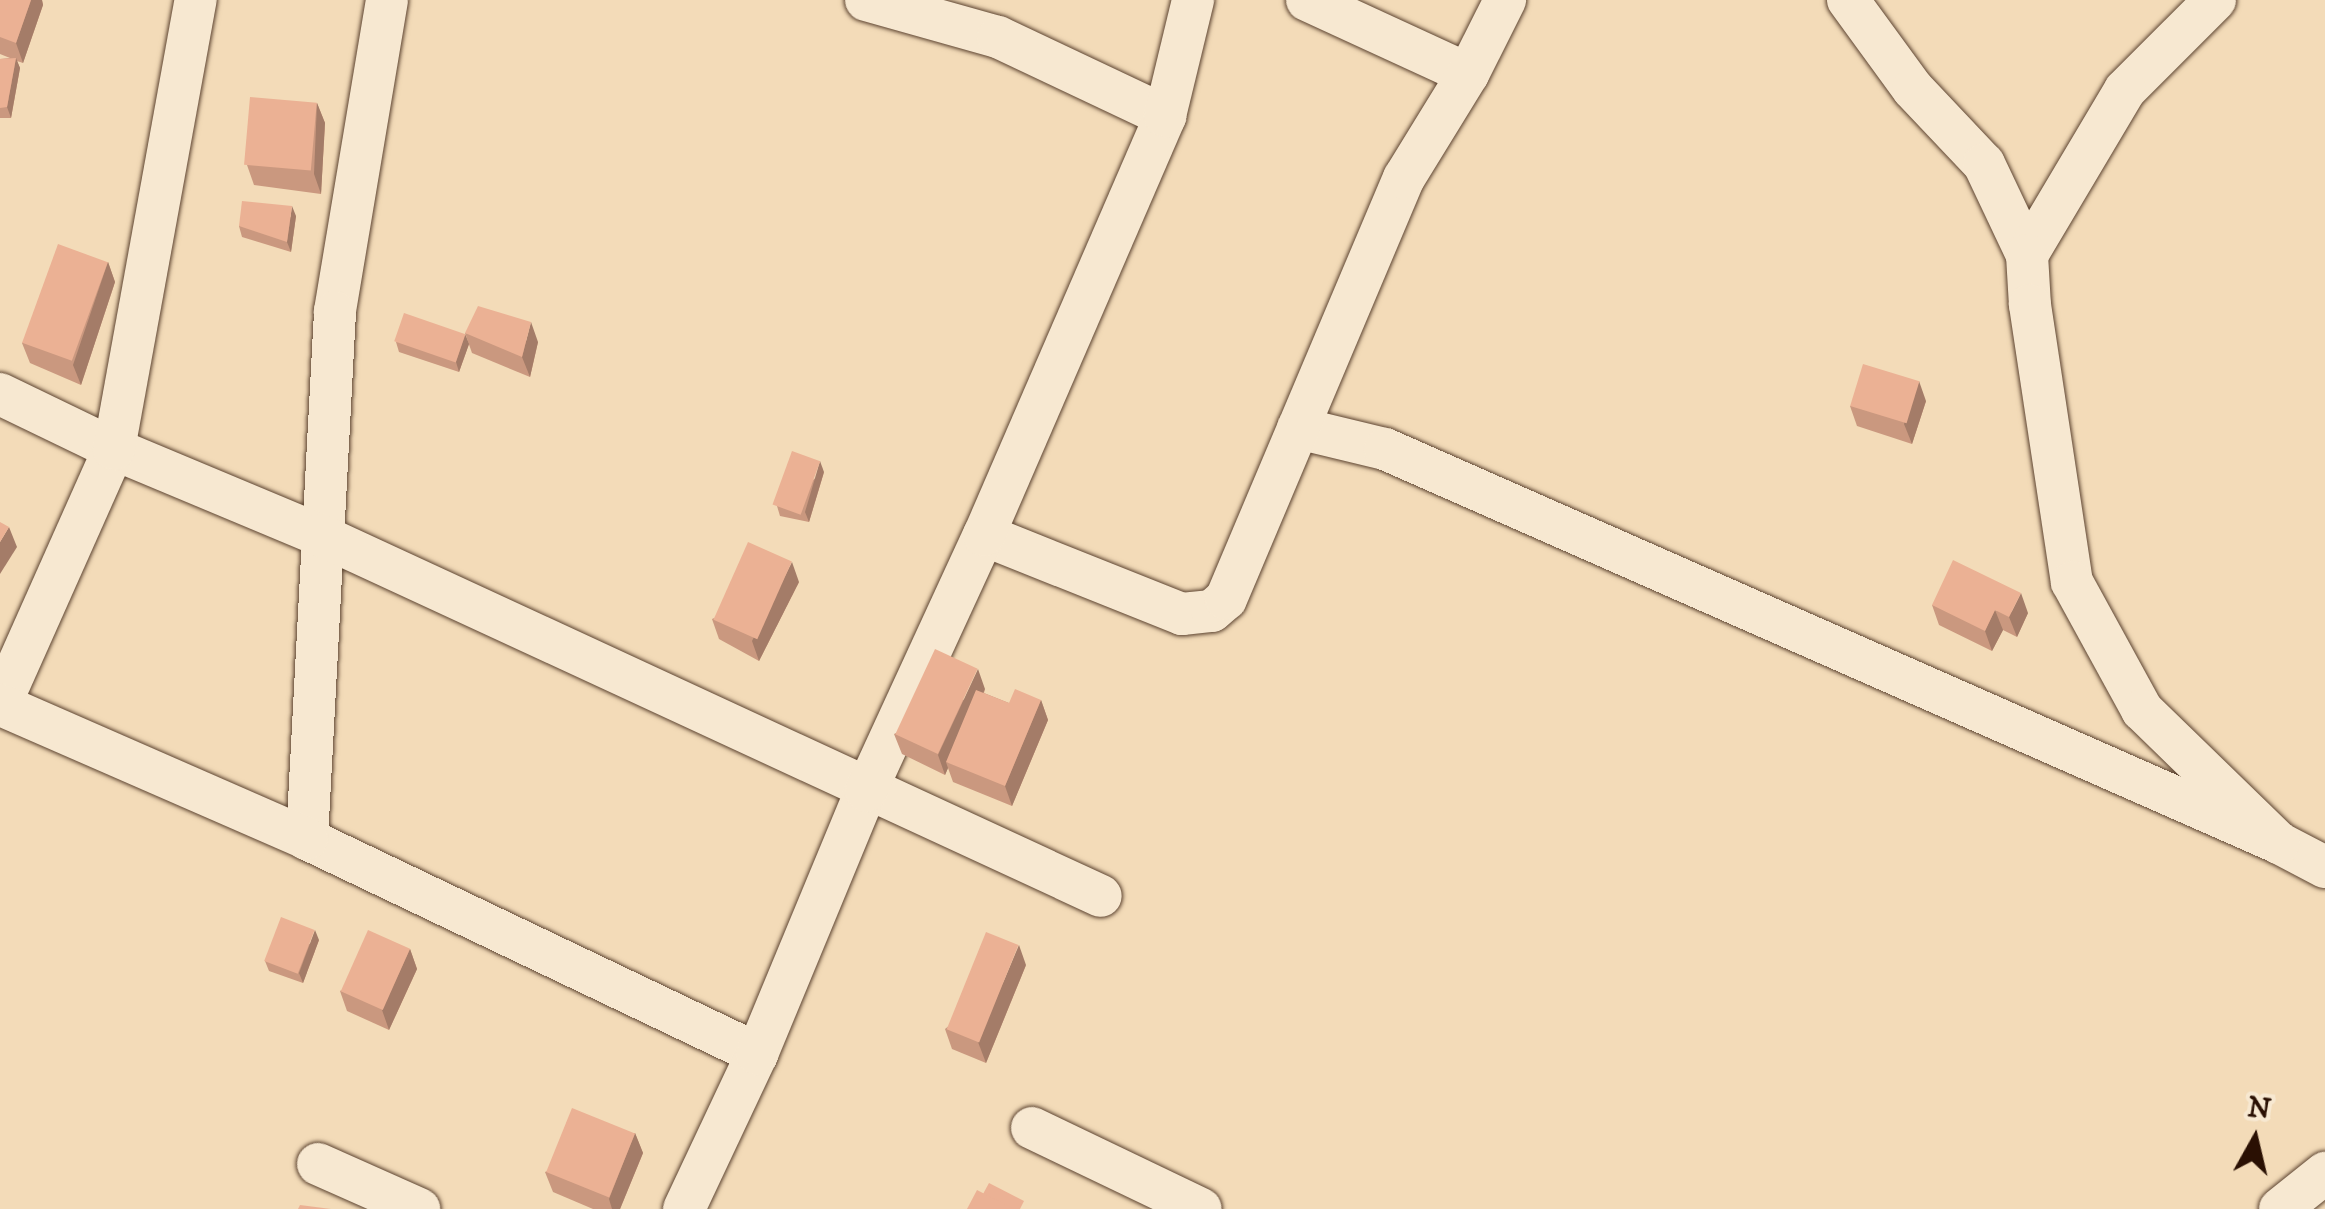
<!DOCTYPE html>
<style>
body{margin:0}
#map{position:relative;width:2325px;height:1209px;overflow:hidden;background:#f3dbb8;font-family:"IM FELL DW Pica",serif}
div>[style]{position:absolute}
.roads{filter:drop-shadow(0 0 2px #5c4330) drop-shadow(0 0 2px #5c4330)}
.minor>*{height:42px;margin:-21px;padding:0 21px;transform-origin:21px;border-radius:21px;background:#f7e8d1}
.wall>*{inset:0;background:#ca987f}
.shaded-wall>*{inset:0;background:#a47c68}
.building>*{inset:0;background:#ebb194;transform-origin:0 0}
span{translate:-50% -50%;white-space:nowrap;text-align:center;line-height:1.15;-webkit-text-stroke:10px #f7e8d1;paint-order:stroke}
.north{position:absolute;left:2205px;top:1089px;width:100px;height:100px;-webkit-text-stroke:8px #f7e8d1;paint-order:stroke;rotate:8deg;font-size:28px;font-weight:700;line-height:40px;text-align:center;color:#2a1003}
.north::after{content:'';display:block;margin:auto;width:35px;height:45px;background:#2a1003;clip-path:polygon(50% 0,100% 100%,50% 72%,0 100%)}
</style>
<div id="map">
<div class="roads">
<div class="minor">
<div style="left:387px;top:0;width:316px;rotate:99.5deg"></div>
<div style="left:335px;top:312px;width:528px;rotate:93.04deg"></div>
<div style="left:307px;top:839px;width:499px;rotate:25.5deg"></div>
<div style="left:866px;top:0;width:137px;rotate:15.7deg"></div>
<div style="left:998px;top:37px;width:185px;rotate:25.3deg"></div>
<div style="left:1307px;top:0;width:177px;rotate:24.7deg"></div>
<div style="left:1848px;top:0;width:110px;rotate:53.9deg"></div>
<div style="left:1913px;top:89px;width:103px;rotate:46.6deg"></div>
<div style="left:1984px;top:164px;width:101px;rotate:64.7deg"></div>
<div style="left:2215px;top:0;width:127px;rotate:135deg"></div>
<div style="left:2125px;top:90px;width:192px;rotate:120.7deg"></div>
<div style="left:2027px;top:255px;width:50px;rotate:86.6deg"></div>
<div style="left:2030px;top:305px;width:280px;rotate:81.4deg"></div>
<div style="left:2072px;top:582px;width:146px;rotate:61.3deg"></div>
<div style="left:2142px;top:710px;width:191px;rotate:44.2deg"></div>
<div style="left:2279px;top:843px;width:52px;rotate:27.6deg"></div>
<div style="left:0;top:394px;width:127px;rotate:25.8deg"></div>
<div style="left:114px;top:449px;width:223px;rotate:22.7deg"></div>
<div style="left:320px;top:535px;width:860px;rotate:24.81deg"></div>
<div style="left:1298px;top:428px;width:89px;rotate:13.6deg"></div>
<div style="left:1385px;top:449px;width:977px;rotate:23.78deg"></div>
<div style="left:984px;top:535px;width:213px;rotate:21.8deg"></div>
<div style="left:1182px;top:614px;width:30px;rotate:-6deg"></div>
<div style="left:1212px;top:611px;width:18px;rotate:-41deg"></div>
<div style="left:1226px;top:599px;width:457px;rotate:-67.1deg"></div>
<div style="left:1404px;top:178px;width:122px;rotate:-58.4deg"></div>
<div style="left:1468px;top:74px;width:83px;rotate:-63.4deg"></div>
<div style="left:0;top:705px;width:280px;rotate:-66deg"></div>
<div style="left:114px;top:449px;width:456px;rotate:-79.7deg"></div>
<div style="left:1px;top:705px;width:334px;rotate:23.6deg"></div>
<div style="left:1032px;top:1128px;width:187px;rotate:25.6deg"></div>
<div style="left:318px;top:1164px;width:111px;rotate:24deg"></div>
<div style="left:684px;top:1209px;width:171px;rotate:-64.8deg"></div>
<div style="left:757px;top:1054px;width:285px;rotate:-67.5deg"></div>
<div style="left:866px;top:791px;width:282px;rotate:-65.3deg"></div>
<div style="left:984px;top:535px;width:456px;rotate:-66.6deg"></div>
<div style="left:1165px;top:116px;width:119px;rotate:-76.4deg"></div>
<div style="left:2280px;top:1209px;width:58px;rotate:-38.7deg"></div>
</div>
</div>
<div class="wall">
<div style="clip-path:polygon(0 0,42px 0,43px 5px,23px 63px,17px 61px,20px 68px,11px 118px,0 118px,0 59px,10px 58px,0 54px)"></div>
<div style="clip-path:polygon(317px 103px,325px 123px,321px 194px,254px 185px,247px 165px)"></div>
<div style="clip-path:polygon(296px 216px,291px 252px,242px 237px,239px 226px)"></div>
<div style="clip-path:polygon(108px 262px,115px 282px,81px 385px,30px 363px,22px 343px)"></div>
<div style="clip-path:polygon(465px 333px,538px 342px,530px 377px,472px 353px)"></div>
<div style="clip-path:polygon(465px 334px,469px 344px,459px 372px,399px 352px,396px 342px)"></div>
<div style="clip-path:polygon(1926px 401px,1912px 444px,1857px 426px,1850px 406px)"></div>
<div style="clip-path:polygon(824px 472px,809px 522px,780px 516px,777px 506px)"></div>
<div style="clip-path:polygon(799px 582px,759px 661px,719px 639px,712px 619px)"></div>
<div style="clip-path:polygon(1932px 605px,2028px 613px,2017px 637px,2003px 630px,1992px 651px,1939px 625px)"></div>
<div style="clip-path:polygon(985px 689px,984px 693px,1009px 703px,1041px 700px,1048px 720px,1012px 806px,953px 782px,948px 768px,945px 775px,902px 754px,894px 734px)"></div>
<div style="clip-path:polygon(319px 940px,303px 983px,269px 971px,265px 961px)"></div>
<div style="clip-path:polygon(410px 949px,417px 969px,389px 1030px,347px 1011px,340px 991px)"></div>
<div style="clip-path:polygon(1026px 965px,986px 1063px,952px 1049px,945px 1029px)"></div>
<div style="clip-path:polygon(635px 1133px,643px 1153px,620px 1209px,593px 1209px,553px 1192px,545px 1172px)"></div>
</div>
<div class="shaded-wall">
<div style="clip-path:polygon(31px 0,42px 0,43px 5px,23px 63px,16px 43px)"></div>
<div style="clip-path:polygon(16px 58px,20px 68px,11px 118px,7px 107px)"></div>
<div style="clip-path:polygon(317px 103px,325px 123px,321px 194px,314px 174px)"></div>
<div style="clip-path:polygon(292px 206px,296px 216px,291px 252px,287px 242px)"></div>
<div style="clip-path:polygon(108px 262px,115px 282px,81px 385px,73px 365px)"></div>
<div style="clip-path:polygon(531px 322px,538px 342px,530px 377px,522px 357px)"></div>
<div style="clip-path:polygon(465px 334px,469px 344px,459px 372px,456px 362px)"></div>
<div style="clip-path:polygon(1919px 381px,1926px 401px,1912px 444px,1904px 424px)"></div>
<div style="clip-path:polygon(820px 461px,824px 472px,809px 522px,805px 512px)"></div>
<div style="clip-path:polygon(9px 527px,17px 547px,0 574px,0 542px)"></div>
<div style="clip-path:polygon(792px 562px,799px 582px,759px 661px,752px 641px)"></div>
<div style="clip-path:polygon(2021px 593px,2028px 613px,2017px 637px,2009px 617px)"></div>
<div style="clip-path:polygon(1995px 610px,2003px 630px,1992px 651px,1985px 631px)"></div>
<div style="clip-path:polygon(978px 669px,985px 689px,950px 763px,946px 762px,948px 768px,945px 775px,938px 755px)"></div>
<div style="clip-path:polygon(1041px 700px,1048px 720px,1012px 806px,1005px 786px)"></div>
<div style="clip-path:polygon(315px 930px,319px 940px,303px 983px,299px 973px)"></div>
<div style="clip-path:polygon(1019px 945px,1026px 965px,986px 1063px,978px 1042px)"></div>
<div style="clip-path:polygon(410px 949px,417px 969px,389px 1030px,382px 1010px)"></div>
<div style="clip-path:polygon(635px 1133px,643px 1153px,620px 1209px,612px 1209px,609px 1199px)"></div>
</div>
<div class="building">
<div style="clip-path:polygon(0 0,31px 0,16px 43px,0 37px)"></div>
<div style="clip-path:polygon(16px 58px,7px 107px,0 108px,0 59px)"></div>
<div style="left:250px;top:97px;width:67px;height:68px;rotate:5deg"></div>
<div style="clip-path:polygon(242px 201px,292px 206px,287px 242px,239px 226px)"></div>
<div style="left:58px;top:244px;width:53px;height:105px;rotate:20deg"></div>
<div style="clip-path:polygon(478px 306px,531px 322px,522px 357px,465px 333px)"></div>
<div style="left:404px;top:313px;width:65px;height:30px;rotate:19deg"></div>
<div style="left:1863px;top:364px;width:59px;height:44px;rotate:17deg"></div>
<div style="left:792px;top:451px;width:30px;height:57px;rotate:20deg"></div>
<div style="clip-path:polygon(0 522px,9px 527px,0 542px)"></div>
<div style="left:748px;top:542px;width:48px;height:85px;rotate:24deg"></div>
<div style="clip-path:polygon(1953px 560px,2021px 593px,2009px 617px,1995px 610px,1985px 631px,1932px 605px)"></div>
<div style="left:935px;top:649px;width:47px;height:94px;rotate:25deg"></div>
<div style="clip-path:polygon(1015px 689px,1041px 700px,1005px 786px,946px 762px,976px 690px,1009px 703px)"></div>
<div style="left:281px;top:917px;width:36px;height:47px;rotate:21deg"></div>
<div style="left:368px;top:930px;width:46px;height:67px;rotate:24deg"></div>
<div style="left:986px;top:932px;width:35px;height:105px;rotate:22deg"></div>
<div style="left:572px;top:1108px;width:68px;height:69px;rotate:22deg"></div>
<div style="clip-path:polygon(989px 1183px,1024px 1201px,1020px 1209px,1012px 1209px,983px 1194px)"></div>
<div style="clip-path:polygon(977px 1190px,1012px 1208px,1012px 1209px,967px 1209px)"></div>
<div style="clip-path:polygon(300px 1205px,331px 1209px,298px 1209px)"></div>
</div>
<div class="north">N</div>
</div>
